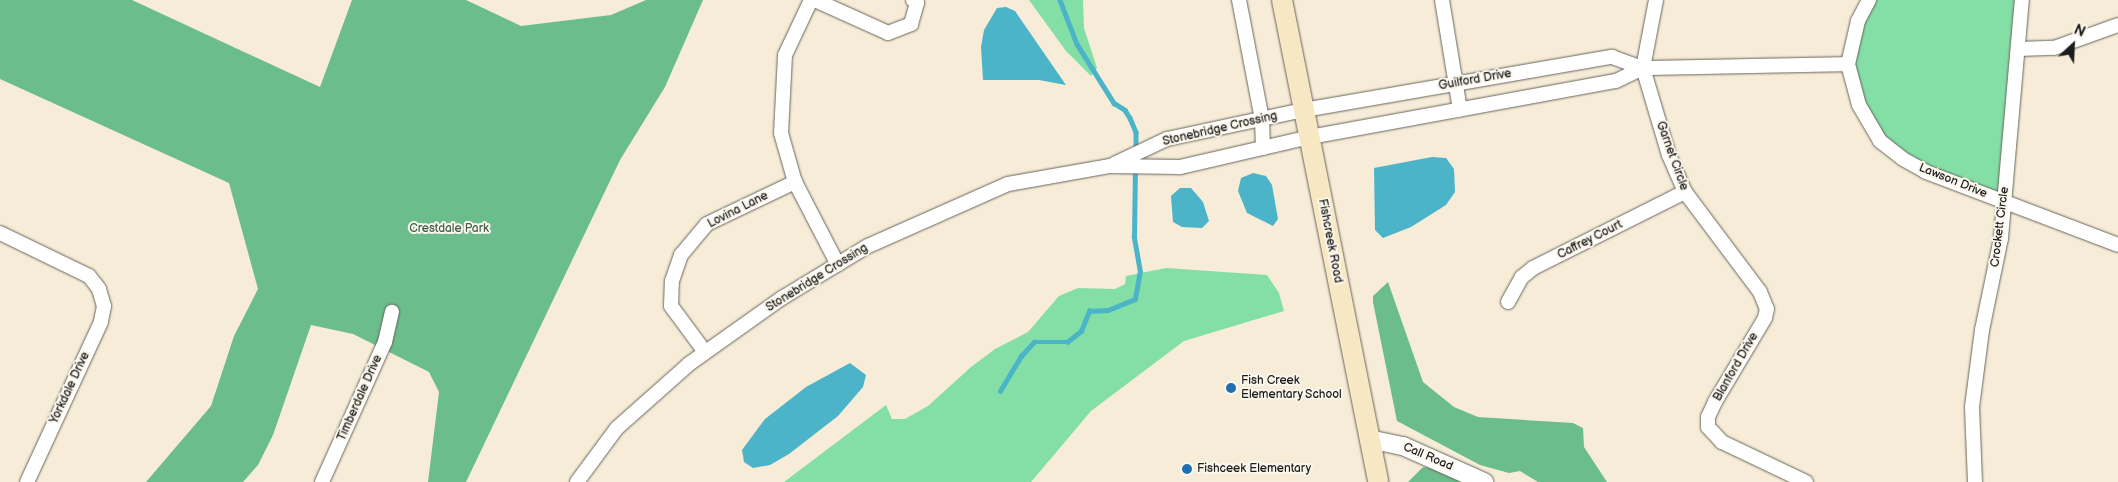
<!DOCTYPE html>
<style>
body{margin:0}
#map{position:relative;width:2118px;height:482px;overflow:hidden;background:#f6ecd7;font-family:"Balsamiq Sans",sans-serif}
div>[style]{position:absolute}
.green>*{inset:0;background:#84dfa6}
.forest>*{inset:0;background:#6bbe8b}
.water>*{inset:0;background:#4bb4c9}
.stream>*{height:4.5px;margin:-2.25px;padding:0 2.25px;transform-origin:2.25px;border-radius:2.25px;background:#4bb4c9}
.roads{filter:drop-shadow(0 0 1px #68655d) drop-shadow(0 0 1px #68655d)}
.minor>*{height:14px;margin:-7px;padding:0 7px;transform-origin:7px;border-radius:7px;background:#fff}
.tertiary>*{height:18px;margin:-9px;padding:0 9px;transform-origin:9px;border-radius:9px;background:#fff}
.secondary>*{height:20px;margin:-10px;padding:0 10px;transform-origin:10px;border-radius:10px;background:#f7e8c3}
.dots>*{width:14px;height:14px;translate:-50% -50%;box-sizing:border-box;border:2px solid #fbf7ec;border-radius:50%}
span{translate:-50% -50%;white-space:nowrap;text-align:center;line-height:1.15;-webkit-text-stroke:4px #fbf7ec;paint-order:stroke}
.street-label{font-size:12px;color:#1c1c1c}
.park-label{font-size:12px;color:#40604c}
.poi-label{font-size:12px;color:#1c1c1c}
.left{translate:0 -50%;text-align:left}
.north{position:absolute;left:2048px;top:20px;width:50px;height:50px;-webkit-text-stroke:4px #fbf7ec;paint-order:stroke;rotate:25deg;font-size:14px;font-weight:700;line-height:20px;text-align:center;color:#1c1c1c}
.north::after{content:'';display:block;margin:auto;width:18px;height:22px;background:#1c1c1c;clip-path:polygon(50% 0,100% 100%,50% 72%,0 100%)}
</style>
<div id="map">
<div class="green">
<div style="clip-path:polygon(1029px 0,1083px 0,1084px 28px,1097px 68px,1091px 76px,1066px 51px)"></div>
<div style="clip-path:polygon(1869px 0,2022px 0,2004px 201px,1949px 181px,1880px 141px,1848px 64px)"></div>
<div style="clip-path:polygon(1166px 268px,1267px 275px,1279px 293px,1284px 311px,1184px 341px,1091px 411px,1031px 482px,784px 482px,886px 405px,892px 419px,905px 419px,928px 406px,971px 367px,995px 349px,1028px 332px,1059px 296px,1078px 288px,1115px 289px,1125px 284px,1126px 276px)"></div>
</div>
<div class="forest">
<div style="clip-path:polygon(0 0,132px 0,320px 87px,352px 0,466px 0,521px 26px,611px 15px,646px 0,703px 0,665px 87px,620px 160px,466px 482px,428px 482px,439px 392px,429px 372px,353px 334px,311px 325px,273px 435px,258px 465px,243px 482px,146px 482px,211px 406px,234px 336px,258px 289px,229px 183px,0 79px)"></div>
<div style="clip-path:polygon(1388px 282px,1423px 382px,1454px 407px,1478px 417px,1573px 423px,1583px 428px,1584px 447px,1607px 482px,1538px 482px,1520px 471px,1509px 473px,1480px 465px,1397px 421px,1373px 302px,1373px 296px)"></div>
<div style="clip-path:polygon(1423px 467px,1445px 470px,1472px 482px,1408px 482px)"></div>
</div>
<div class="water">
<div style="clip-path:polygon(1006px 7px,1015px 11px,1066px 85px,1039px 80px,983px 80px,981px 47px,984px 30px,997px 8px)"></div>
<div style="clip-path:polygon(1432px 157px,1446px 158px,1454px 169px,1455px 192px,1446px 205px,1411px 227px,1383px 238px,1375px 230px,1374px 168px)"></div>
<div style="clip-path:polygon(1253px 173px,1266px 176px,1272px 185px,1278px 219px,1273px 226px,1247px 213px,1238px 191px,1241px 178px)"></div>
<div style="clip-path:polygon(1180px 188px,1191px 188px,1203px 202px,1209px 221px,1202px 228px,1182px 227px,1173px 222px,1171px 196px)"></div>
<div style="clip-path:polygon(850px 363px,866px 375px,863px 387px,838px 416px,789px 454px,770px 465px,753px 468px,744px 462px,742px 450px,765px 419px,806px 387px)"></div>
</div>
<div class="stream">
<div style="left:1060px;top:0;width:47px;rotate:68.9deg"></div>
<div style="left:1077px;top:44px;width:70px;rotate:57.9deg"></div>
<div style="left:1114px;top:103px;width:13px;rotate:32deg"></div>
<div style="left:1125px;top:110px;width:9px;rotate:58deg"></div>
<div style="left:1130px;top:118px;width:15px;rotate:67deg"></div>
<div style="left:1136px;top:132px;width:19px;rotate:90deg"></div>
<div style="left:1000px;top:391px;width:41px;rotate:-59deg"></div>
<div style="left:1021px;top:356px;width:19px;rotate:-47deg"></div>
<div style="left:1034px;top:342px;width:33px"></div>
<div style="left:1067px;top:342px;width:18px;rotate:-38deg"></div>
<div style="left:1081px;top:331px;width:22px;rotate:-68deg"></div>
<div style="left:1089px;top:311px;width:19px;rotate:-3deg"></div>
<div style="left:1108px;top:310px;width:29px;rotate:-22deg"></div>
<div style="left:1135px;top:299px;width:27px;rotate:-80deg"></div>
<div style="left:1140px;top:272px;width:36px;rotate:-100deg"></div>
<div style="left:1134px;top:237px;width:69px;rotate:-89.2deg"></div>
</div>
<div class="roads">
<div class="minor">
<div style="left:811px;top:0;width:61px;rotate:115.3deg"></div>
<div style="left:785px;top:55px;width:78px;rotate:92.9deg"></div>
<div style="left:781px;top:133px;width:51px;rotate:74.1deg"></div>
<div style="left:795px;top:182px;width:93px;rotate:62.6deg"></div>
<div style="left:815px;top:0;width:80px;rotate:24.3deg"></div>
<div style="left:888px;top:33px;width:25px;rotate:-21deg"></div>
<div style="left:911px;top:24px;width:22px;rotate:-74deg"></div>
<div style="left:917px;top:3px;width:5px;rotate:-143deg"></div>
<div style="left:1239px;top:0;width:121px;rotate:79.1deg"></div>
<div style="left:1262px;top:119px;width:29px;rotate:88deg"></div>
<div style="left:1442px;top:0;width:111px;rotate:80.7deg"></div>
<div style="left:1656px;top:0;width:69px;rotate:100.8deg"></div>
<div style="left:1643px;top:68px;width:91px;rotate:73.4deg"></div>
<div style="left:1669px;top:155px;width:40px;rotate:66.6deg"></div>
<div style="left:1685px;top:192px;width:125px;rotate:53.1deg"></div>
<div style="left:1760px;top:292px;width:18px;rotate:68deg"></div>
<div style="left:1767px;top:309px;width:9px;rotate:103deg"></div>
<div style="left:1765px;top:318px;width:98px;rotate:120.8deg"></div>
<div style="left:1715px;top:402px;width:17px;rotate:115deg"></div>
<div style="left:1708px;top:417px;width:10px;rotate:90deg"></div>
<div style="left:1708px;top:427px;width:21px;rotate:47deg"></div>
<div style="left:1722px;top:442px;width:93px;rotate:25.5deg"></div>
<div style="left:1869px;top:0;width:24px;rotate:118deg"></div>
<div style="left:1858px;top:21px;width:44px;rotate:103.1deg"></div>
<div style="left:1848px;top:64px;width:42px;rotate:75deg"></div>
<div style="left:1859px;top:105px;width:42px;rotate:59.7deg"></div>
<div style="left:1880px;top:141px;width:29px;rotate:38deg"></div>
<div style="left:1903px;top:159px;width:26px;rotate:29deg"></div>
<div style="left:1926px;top:172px;width:205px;rotate:20.8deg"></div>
<div style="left:2018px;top:49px;width:36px;rotate:-2deg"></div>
<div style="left:2054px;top:48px;width:68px;rotate:-19.8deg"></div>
<div style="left:1114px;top:164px;width:59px;rotate:-25.3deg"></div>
<div style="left:1167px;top:139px;width:140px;rotate:-12deg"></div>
<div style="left:1304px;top:110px;width:313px;rotate:-9.8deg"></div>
<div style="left:1612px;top:57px;width:33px;rotate:20deg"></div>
<div style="left:1643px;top:68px;width:205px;rotate:-1.1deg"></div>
<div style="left:0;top:233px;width:99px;rotate:25.8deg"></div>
<div style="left:89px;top:276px;width:16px;rotate:52deg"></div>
<div style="left:99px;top:289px;width:18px;rotate:74deg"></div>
<div style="left:104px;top:306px;width:16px;rotate:101deg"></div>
<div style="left:101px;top:322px;width:176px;rotate:114.8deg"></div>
<div style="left:1508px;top:302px;width:29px;rotate:-61deg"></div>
<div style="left:1522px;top:277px;width:14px;rotate:-39deg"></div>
<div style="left:1533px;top:268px;width:170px;rotate:-26.6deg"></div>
<div style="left:705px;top:352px;width:57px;rotate:-126.5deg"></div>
<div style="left:671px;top:306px;width:25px;rotate:-88deg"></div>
<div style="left:672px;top:281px;width:28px;rotate:-71deg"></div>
<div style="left:681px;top:255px;width:40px;rotate:-50deg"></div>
<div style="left:707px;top:224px;width:98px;rotate:-25.5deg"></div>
<div style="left:322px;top:482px;width:154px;rotate:-65.8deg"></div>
<div style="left:385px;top:342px;width:31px;rotate:-77deg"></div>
<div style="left:577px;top:482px;width:67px;rotate:-53.5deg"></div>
<div style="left:617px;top:428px;width:96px;rotate:-41.6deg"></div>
<div style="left:689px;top:364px;width:114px;rotate:-35.4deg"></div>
<div style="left:782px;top:298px;width:100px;rotate:-31.2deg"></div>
<div style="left:868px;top:246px;width:153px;rotate:-23.9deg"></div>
<div style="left:1008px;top:184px;width:104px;rotate:-10deg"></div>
<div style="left:1110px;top:166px;width:70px;rotate:0.8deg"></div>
<div style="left:1180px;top:167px;width:133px;rotate:-13deg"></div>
<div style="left:1310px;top:137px;width:311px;rotate:-10.4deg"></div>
<div style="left:1616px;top:81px;width:30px;rotate:-26deg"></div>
<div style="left:1975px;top:482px;width:75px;rotate:-92.3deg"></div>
<div style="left:1972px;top:407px;width:78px;rotate:-82.6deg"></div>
<div style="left:1982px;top:330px;width:94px;rotate:-78.3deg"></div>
<div style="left:2001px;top:238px;width:239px;rotate:-85deg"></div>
</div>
<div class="tertiary">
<div style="left:1369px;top:439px;width:35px;rotate:12deg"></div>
<div style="left:1403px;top:446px;width:89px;rotate:24deg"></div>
</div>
<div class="secondary">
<div style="left:1282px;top:0;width:491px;rotate:78.7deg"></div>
</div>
</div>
<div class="dots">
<div style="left:1231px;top:388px;background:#1f6fb2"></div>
<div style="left:1187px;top:469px;background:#1f6fb2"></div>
</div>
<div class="street-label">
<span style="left:1475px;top:80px;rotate:-10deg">Guilford Drive</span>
<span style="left:1220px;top:129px;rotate:-13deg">Stonebridge Crossing</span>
<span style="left:1672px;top:156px;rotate:70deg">Garnet Circle</span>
<span style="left:1953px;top:181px;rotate:22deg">Lawson Drive</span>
<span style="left:738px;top:210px;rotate:-27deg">Lovina Lane</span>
<span style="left:2000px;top:227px;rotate:-83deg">Crockett Circle</span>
<span style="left:1590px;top:240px;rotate:-27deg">Caffrey Court</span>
<span style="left:1330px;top:241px;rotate:79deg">Fishcreek Road</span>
<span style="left:817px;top:278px;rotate:-32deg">Stonebridge Crossing</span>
<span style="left:1736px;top:367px;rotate:-60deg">Blanford Drive</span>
<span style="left:70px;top:388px;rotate:-65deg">Yorkdale Drive</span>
<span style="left:360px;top:398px;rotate:-66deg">Timberdale Drive</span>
<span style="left:1428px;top:457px;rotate:23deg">Call Road</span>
</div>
<div class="park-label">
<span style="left:449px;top:229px">Crestdale Park</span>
</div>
<div class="poi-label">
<span class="left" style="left:1241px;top:388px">Fish Creek<br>Elementary School</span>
<span class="left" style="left:1197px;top:469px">Fishceek Elementary</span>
</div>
<div class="north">N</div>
</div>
